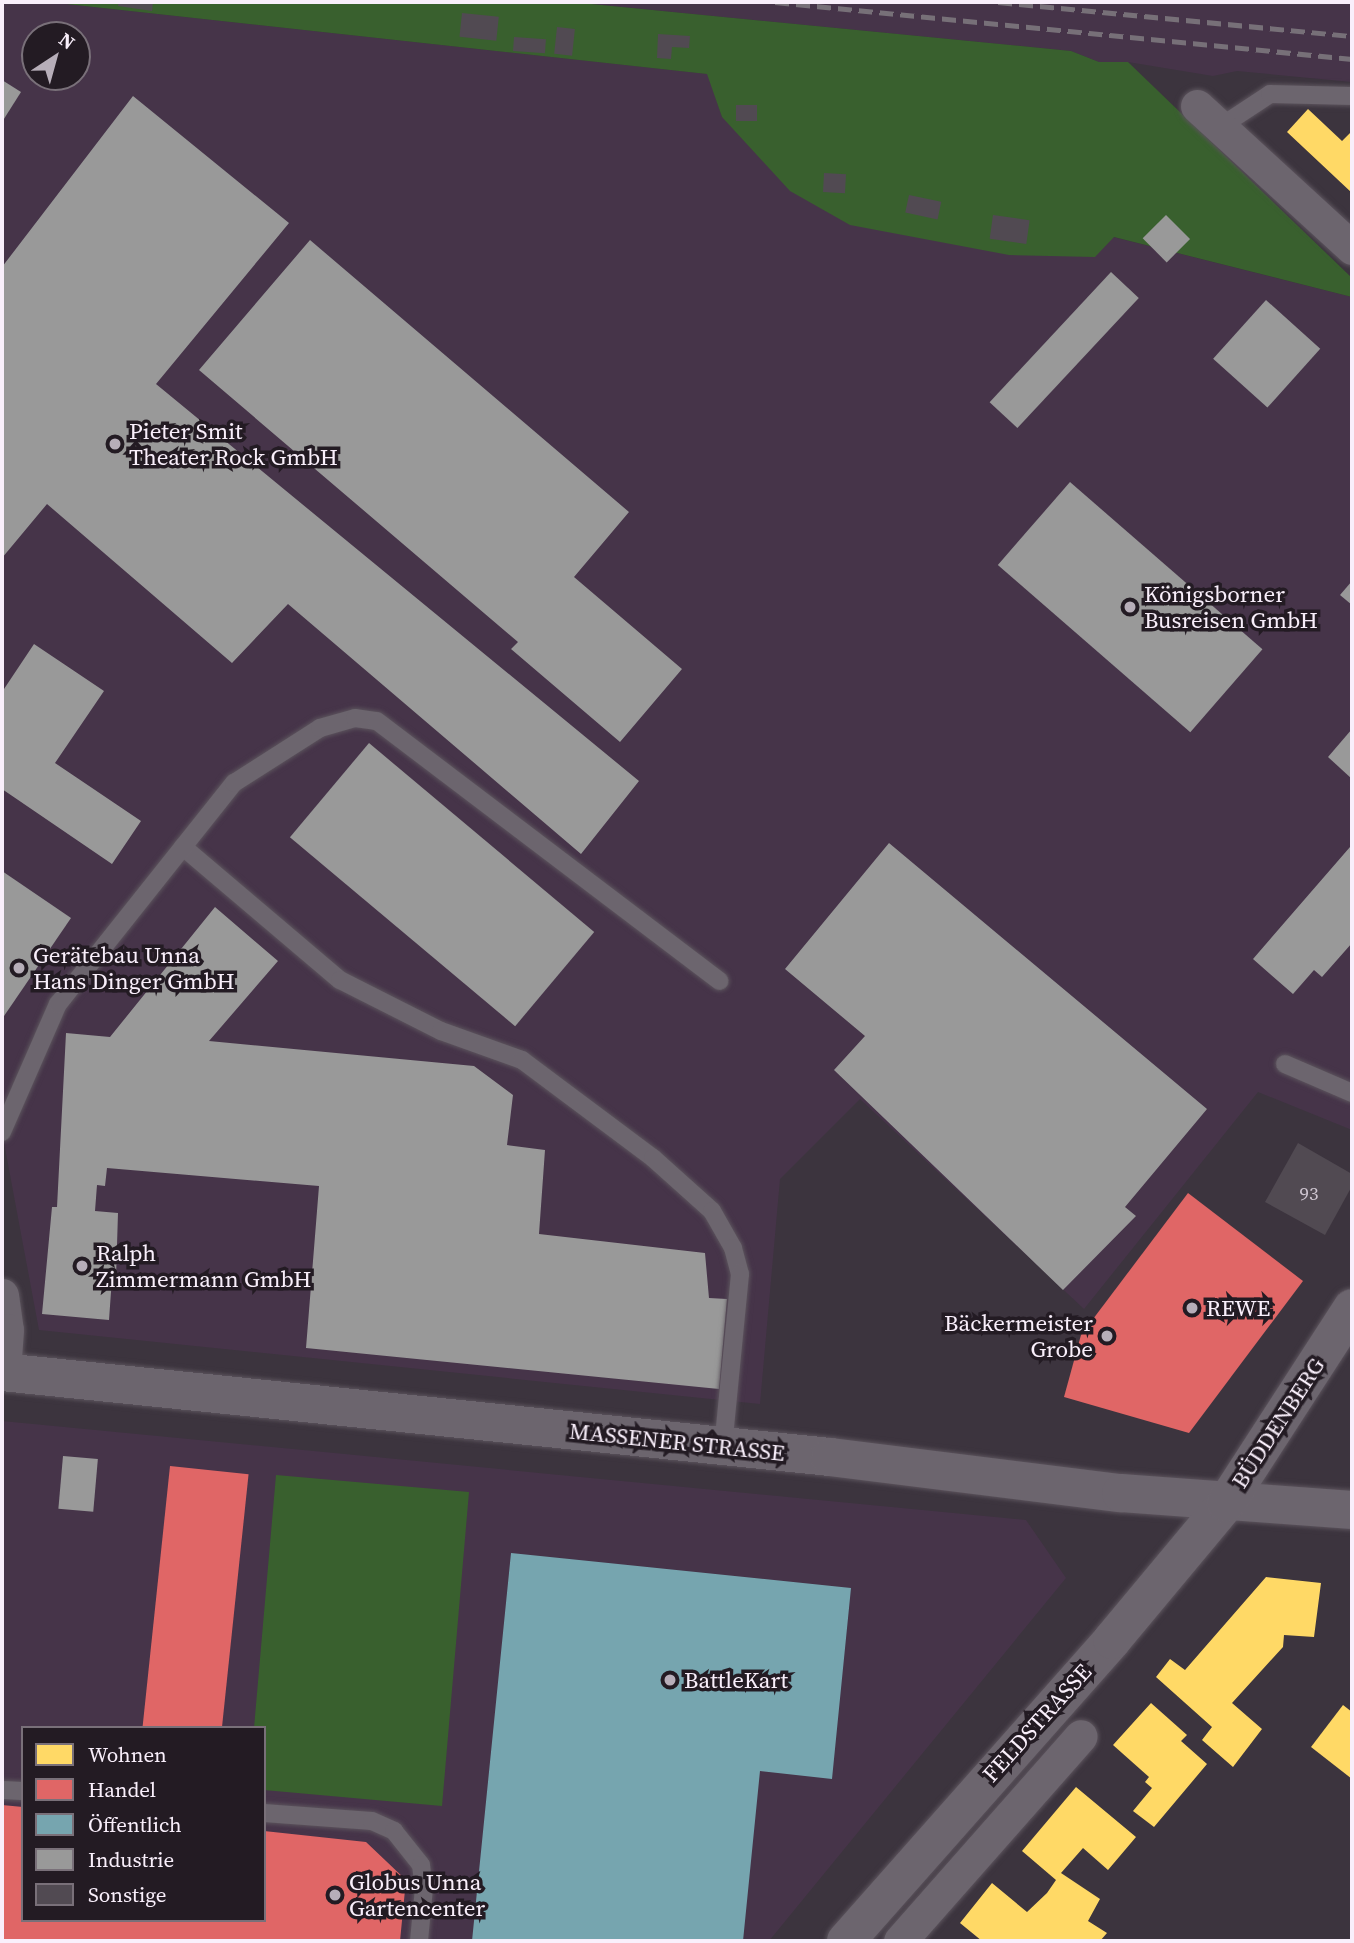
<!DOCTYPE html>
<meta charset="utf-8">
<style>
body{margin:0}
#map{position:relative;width:1354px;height:1943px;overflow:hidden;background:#3c343e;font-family:"Source Serif 4",serif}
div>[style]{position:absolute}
.built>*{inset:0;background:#463449}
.green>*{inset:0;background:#39602e}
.homes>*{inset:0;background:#ffd966}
.shops>*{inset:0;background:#e06666;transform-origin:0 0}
.public>*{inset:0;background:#76a5af}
.industry>*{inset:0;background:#999;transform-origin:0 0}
.building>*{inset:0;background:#514a52;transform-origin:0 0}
.roads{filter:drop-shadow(0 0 2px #5b535c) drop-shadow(0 0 2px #5b535c)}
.lane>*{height:18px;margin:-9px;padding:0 9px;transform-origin:9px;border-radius:9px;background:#6c656e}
.street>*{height:33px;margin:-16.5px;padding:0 16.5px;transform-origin:16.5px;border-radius:16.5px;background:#6c656e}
.secondary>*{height:38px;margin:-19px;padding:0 19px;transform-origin:19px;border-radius:19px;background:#6c656e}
.rail>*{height:5px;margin-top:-2.5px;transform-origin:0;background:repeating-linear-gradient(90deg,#777078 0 14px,transparent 0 21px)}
.dots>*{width:19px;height:19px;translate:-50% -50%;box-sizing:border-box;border:4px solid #231b23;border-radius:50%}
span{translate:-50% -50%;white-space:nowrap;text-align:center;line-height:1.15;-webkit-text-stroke:7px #231b23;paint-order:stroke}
.number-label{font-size:19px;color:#cfc6d1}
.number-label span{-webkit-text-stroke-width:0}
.poi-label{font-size:23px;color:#f9effb}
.left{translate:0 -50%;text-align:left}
.right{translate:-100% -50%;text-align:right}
.street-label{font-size:23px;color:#f9effb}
.frame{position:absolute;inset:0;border:4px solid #f9effb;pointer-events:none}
.legend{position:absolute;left:21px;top:1726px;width:245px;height:196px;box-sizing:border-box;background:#231b23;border:2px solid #797079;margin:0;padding:9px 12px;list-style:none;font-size:21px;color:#f9effb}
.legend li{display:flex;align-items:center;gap:14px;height:35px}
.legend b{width:35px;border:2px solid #797079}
.north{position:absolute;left:21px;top:21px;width:70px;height:70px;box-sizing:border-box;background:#231b23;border:2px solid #797079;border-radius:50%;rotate:36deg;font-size:19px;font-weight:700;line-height:28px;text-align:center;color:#f9effb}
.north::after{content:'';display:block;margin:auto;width:24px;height:32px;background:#b7aeb9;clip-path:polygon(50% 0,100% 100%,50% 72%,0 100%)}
</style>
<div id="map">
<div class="built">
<div style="clip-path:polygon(evenodd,2px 2px,48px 2px,708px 74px,722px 117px,1113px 237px,1352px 297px,1352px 1130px,1258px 1092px,1084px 1309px,860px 1099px,780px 1179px,760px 1404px,39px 1330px,2px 1132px,2px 2px,35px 35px,77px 35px,77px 77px,35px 77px,35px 35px)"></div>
<div style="clip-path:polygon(571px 2px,1352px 2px,1352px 82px,1237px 71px,1213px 76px,1128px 62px,1099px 62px,1071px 51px)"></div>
<div style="clip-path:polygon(evenodd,2px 1421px,1026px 1520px,1066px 1578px,769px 1941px,2px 1941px,2px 1421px,23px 1728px,264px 1728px,264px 1920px,23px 1920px,23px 1728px)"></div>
</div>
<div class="green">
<div style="clip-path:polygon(48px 2px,571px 2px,1071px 51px,1099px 62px,1128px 62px,1352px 278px,1352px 297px,1114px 237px,1095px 257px,1009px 255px,850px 225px,790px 191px,722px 117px,707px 74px)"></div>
<div style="clip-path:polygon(276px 1475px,469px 1492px,442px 1806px,264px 1790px,264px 1728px,254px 1728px)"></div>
</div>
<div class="homes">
<div style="clip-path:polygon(1308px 109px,1342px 141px,1352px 131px,1352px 193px,1287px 132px)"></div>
<div style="clip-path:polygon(1266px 1577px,1321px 1583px,1314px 1637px,1284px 1635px,1283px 1647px,1232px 1703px,1262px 1729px,1233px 1767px,1202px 1740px,1212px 1727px,1156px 1677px,1170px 1659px,1185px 1670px)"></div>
<div style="clip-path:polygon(1151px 1703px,1187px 1735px,1181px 1741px,1207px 1764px,1154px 1827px,1133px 1811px,1152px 1788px,1145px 1782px,1149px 1777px,1113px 1745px)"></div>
<div style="clip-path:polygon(1343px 1705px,1352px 1712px,1352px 1779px,1311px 1747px)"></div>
<div style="clip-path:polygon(1076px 1787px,1136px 1837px,1108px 1870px,1083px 1848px,1061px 1873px,1100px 1899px,1088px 1921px,1107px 1933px,1100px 1941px,982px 1941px,960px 1923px,992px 1883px,1027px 1912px,1047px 1893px,1056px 1880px,1022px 1851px)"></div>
</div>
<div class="shops">
<div style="clip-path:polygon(1188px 1193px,1303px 1281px,1189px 1433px,1064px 1397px,1081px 1335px)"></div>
<div style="left:170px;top:1466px;width:79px;height:263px;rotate:6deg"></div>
<div style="clip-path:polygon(2px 1805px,23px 1807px,23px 1920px,264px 1920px,264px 1831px,366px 1842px,406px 1880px,400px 1941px,2px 1941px)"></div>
</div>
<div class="public">
<div style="clip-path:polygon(511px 1553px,851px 1588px,832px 1779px,760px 1771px,743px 1941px,472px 1941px)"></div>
</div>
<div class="industry">
<div style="clip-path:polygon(2px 80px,21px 92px,2px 122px)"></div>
<div style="clip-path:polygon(133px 96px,289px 223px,156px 384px,639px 781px,581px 854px,288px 604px,232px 663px,47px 504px,2px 558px,2px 267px)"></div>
<div style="left:1166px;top:215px;width:34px;height:33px;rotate:45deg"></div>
<div style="clip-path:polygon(310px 240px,629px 512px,574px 577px,682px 669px,620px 742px,511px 649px,518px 642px,199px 370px)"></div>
<div style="left:1111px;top:272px;width:38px;height:178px;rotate:43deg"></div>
<div style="left:1266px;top:300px;width:73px;height:79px;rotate:42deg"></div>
<div style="left:1070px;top:482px;width:255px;height:110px;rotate:41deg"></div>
<div style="clip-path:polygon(1352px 581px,1352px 605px,1340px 595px)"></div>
<div style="clip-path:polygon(34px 644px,104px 691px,55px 763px,141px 821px,112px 864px,2px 789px,2px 692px)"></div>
<div style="clip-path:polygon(1352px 729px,1352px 779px,1328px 757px)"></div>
<div style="left:369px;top:743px;width:294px;height:123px;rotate:40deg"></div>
<div style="clip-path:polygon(889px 843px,1207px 1109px,1125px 1207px,1136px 1216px,1063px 1290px,834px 1070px,865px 1036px,785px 969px)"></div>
<div style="clip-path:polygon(1350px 847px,1352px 943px,1322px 977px,1314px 970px,1293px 994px,1253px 959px)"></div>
<div style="clip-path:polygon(2px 871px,71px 918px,2px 1019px)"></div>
<div style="clip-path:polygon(215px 907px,278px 961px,209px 1041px,474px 1066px,513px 1095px,507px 1145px,545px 1150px,539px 1234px,705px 1253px,709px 1298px,727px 1299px,719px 1389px,306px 1348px,319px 1186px,107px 1168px,105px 1186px,97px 1185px,95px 1211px,118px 1213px,116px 1278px,112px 1278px,109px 1320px,42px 1314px,52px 1207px,57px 1207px,66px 1033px,110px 1037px)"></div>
<div style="left:63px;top:1456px;width:35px;height:53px;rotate:5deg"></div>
</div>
<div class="building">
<div style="clip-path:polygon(119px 2px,153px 2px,152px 11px,118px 6px)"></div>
<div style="left:462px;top:13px;width:37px;height:24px;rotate:6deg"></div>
<div style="left:557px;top:27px;width:18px;height:27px;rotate:6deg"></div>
<div style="clip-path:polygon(658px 34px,690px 36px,689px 48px,672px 47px,671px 59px,657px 58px)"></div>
<div style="left:514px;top:37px;width:32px;height:14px;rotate:4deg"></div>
<div style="left:757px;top:105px;width:16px;height:21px;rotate:90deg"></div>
<div style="left:824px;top:173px;width:22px;height:19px;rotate:3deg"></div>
<div style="left:909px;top:195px;width:33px;height:18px;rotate:12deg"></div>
<div style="left:993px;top:215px;width:37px;height:24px;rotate:8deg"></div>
<div style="clip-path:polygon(1298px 1143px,1352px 1174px,1352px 1186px,1325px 1235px,1265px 1202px)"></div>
</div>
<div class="roads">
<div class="lane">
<div style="left:1220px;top:127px;width:60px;rotate:-33.4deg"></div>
<div style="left:1270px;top:94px;width:82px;rotate:1.4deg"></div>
<div style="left:183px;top:847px;width:206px;rotate:40.3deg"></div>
<div style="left:340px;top:980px;width:113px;rotate:26.8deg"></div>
<div style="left:441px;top:1031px;width:86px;rotate:19.7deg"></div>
<div style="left:522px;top:1060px;width:164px;rotate:36.8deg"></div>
<div style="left:653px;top:1158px;width:79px;rotate:41.9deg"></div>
<div style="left:712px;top:1211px;width:43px;rotate:60.4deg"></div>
<div style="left:733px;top:1248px;width:27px;rotate:75deg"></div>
<div style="left:740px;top:1274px;width:173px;rotate:95.6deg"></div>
<div style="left:1285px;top:1064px;width:73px;rotate:23.4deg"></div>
<div style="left:2px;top:1132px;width:140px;rotate:-66.4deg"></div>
<div style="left:58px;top:1004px;width:283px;rotate:-51.5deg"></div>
<div style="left:234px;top:783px;width:102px;rotate:-32.6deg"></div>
<div style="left:320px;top:728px;width:36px;rotate:-16deg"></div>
<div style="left:355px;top:718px;width:22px;rotate:8deg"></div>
<div style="left:377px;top:721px;width:430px;rotate:37.2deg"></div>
<div style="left:2px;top:1790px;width:21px;rotate:3deg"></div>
<div style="left:264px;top:1813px;width:108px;rotate:4.2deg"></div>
<div style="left:372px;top:1821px;width:24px;rotate:24deg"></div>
<div style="left:394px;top:1831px;width:43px;rotate:51.5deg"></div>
<div style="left:421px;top:1865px;width:23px;rotate:83deg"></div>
<div style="left:424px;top:1888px;width:53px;rotate:95.4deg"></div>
</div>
<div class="street">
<div style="left:1197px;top:106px;width:210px;rotate:42.5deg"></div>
<div style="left:2px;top:1295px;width:35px;rotate:82deg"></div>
<div style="left:7px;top:1330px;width:42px;rotate:94.1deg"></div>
<div style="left:900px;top:1941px;width:273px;rotate:-48.6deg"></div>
</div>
<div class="secondary">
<div style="left:2px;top:1372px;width:832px;rotate:5.86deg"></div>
<div style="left:830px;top:1457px;width:293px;rotate:7.1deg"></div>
<div style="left:1121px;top:1493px;width:232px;rotate:4.2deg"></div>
<div style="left:846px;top:1941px;width:402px;rotate:-48.5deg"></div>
<div style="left:1112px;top:1640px;width:178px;rotate:-50.2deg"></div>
<div style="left:1226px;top:1503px;width:232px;rotate:-57.1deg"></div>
</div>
</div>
<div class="rail">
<div style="left:775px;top:2px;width:580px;rotate:5.64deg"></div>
<div style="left:998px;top:2px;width:356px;rotate:5.5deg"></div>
</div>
<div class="dots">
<div style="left:115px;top:444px;background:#b7aeb9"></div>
<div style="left:1130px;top:607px;background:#b7aeb9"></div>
<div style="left:19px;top:968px;background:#b7aeb9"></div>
<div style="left:82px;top:1266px;background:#b7aeb9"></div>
<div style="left:1192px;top:1308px;background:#b7aeb9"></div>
<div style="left:1107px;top:1336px;background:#b7aeb9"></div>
<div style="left:670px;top:1680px;background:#b7aeb9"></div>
<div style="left:335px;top:1895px;background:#b7aeb9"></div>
</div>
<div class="number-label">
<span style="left:1309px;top:1194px">93</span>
</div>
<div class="poi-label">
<span class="left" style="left:129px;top:444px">Pieter Smit<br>Theater Rock GmbH</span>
<span class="left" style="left:1144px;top:607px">Königsborner<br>Busreisen GmbH</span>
<span class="left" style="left:33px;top:968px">Gerätebau Unna<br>Hans Dinger GmbH</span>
<span class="left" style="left:96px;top:1266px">Ralph<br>Zimmermann GmbH</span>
<span class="left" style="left:1206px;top:1308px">REWE</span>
<span class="right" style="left:1093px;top:1336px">Bäckermeister<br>Grobe</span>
<span class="left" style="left:684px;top:1680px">BattleKart</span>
<span class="left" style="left:349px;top:1895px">Globus Unna<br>Gartencenter</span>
</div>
<div class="street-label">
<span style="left:1278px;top:1423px;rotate:-57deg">BÜDDENBERG</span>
<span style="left:677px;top:1442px;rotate:6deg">MASSENER STRASSE</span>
<span style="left:1037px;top:1723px;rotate:-48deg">FELDSTRASSE</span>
</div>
<div class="frame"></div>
<ul class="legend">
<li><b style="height:19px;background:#ffd966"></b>Wohnen</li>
<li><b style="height:19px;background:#e06666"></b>Handel</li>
<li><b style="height:19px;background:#76a5af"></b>Öffentlich</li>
<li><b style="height:19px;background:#999"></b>Industrie</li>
<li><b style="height:19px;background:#514a52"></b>Sonstige</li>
</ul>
<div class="north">N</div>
</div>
